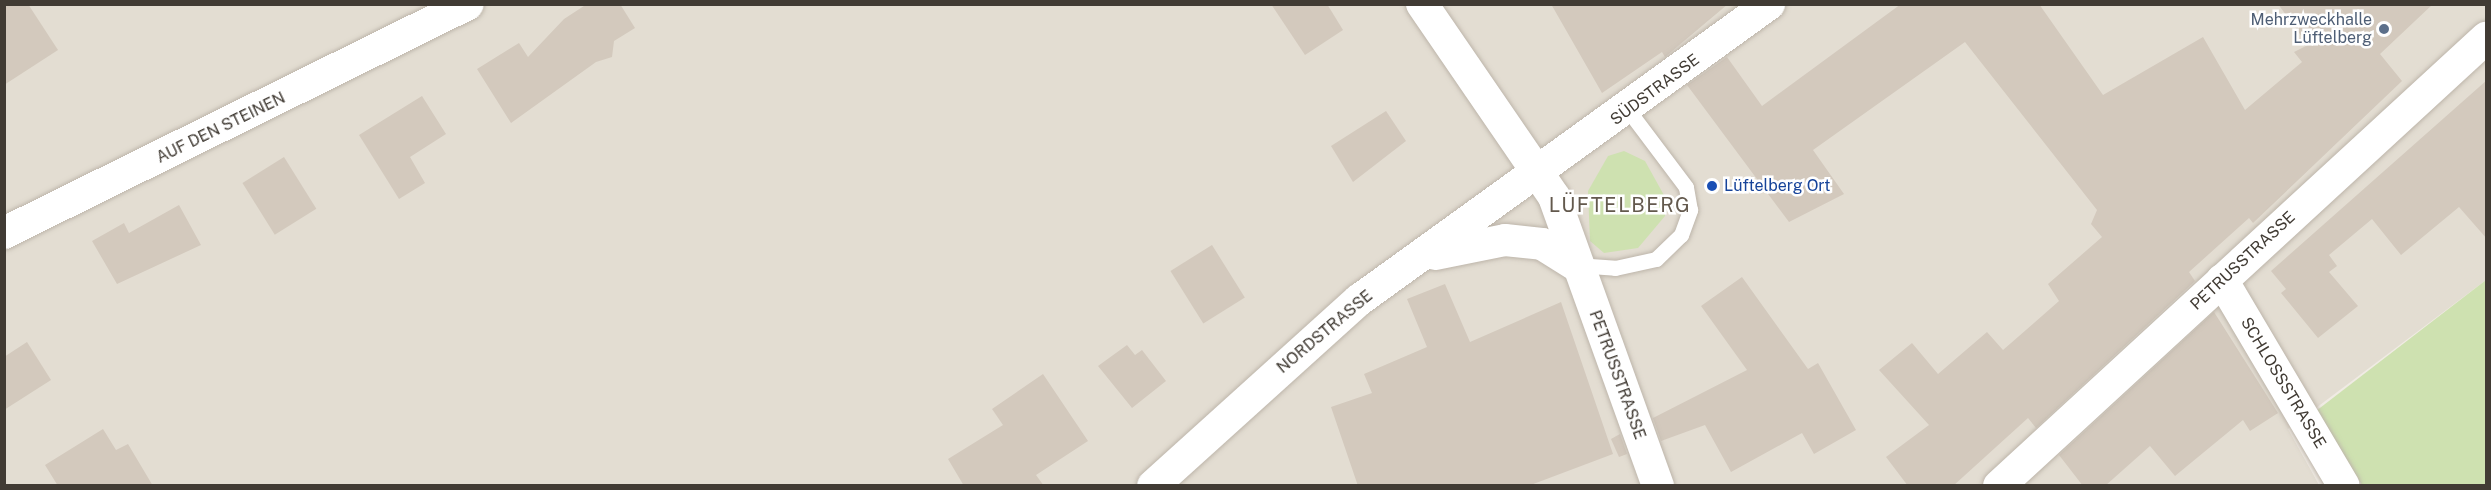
<!DOCTYPE html>
<meta charset="utf-8">
<style>
body{margin:0}
#map{position:relative;width:2491px;height:490px;overflow:hidden;background:#f0ebe4;font-family:"Public Sans",sans-serif}
div>[style]{position:absolute}
.residential>*{inset:0;background:#e3ddd2}
.green>*{inset:0;background:#cee1b0}
.building>*{inset:0;background:#d3c9bd;transform-origin:0 0}
.roads{filter:drop-shadow(0 0 2px #bdb5aa) drop-shadow(0 0 2px #bdb5aa)}
.lane>*{height:15px;margin:-7.5px;padding:0 7.5px;transform-origin:7.5px;border-radius:7.5px;background:#fff}
.street>*{height:32px;margin:-16px;padding:0 16px;transform-origin:16px;border-radius:16px;background:#fff}
.dots>*{width:16px;height:16px;translate:-50% -50%;box-sizing:border-box;border:3px solid #fff;border-radius:50%}
span{translate:-50% -50%;white-space:nowrap;text-align:center;line-height:1.15;-webkit-text-stroke:5px #fff;paint-order:stroke}
.service-label{font-size:16px;color:#4e5e75}
.right{translate:-100% -50%;text-align:right}
.street-label{font-size:16px;color:#413b34}
.transit-label{font-size:16px;color:#164399}
.left{translate:0 -50%;text-align:left}
.quarter-label{font-size:20px;color:#63594d;letter-spacing:1.5px}
.frame{position:absolute;inset:0;border:6px solid #413b34;pointer-events:none}
</style>
<div id="map">
<div class="residential">
<div style="clip-path:polygon(4px 5px,2486px 5px,2486px 280px,2288px 429px,2319px 485px,5px 485px)"></div>
</div>
<div class="green">
<div style="clip-path:polygon(1624px 151px,1645px 161px,1665px 197px,1665px 216px,1638px 248px,1604px 253px,1590px 241px,1588px 191px,1608px 156px)"></div>
<div style="clip-path:polygon(2486px 280px,2486px 485px,2362px 485px,2316px 411px)"></div>
</div>
<div class="building">
<div style="clip-path:polygon(4px 4px,28px 4px,58px 50px,4px 85px)"></div>
<div style="clip-path:polygon(587px 4px,620px 4px,635px 28px,614px 41px,612px 57px,596px 62px,511px 123px,477px 69px,519px 43px,528px 57px,564px 19px)"></div>
<div style="clip-path:polygon(1271px 4px,1327px 4px,1343px 30px,1305px 55px)"></div>
<div style="clip-path:polygon(1551px 4px,1728px 4px,1665px 57px,1662px 52px,1602px 93px)"></div>
<div style="clip-path:polygon(1901px 4px,2039px 4px,2103px 95px,2203px 37px,2245px 110px,2302px 62px,2294px 52px,2308px 45px,2278px 4px,2433px 4px,2380px 54px,2402px 81px,2253px 223px,2249px 218px,2189px 272px,2195px 281px,2036px 428px,2028px 418px,1953px 486px,1908px 486px,1886px 457px,1929px 425px,1879px 370px,1912px 343px,1938px 374px,1987px 332px,2003px 350px,2059px 301px,2048px 284px,2102px 237px,2091px 224px,2097px 210px,1965px 42px,1813px 150px,1844px 194px,1789px 222px,1687px 85px,1727px 57px,1762px 106px)"></div>
<div style="clip-path:polygon(2487px 80px,2487px 239px,2459px 207px,2401px 255px,2372px 219px,2329px 255px,2337px 266px,2329px 272px,2358px 306px,2318px 338px,2281px 293px,2286px 289px,2271px 271px)"></div>
<div style="clip-path:polygon(422px 96px,446px 134px,410px 157px,425px 183px,399px 199px,359px 135px)"></div>
<div style="clip-path:polygon(1386px 111px,1406px 141px,1353px 182px,1331px 146px)"></div>
<div style="left:284px;top:157px;width:61px;height:49px;rotate:58deg"></div>
<div style="clip-path:polygon(179px 205px,201px 245px,117px 284px,92px 241px,124px 223px,129px 233px)"></div>
<div style="left:1212px;top:245px;width:62px;height:49px;rotate:58deg"></div>
<div style="clip-path:polygon(1742px 277px,1808px 369px,1818px 363px,1856px 430px,1814px 454px,1802px 433px,1731px 472px,1705px 425px,1661px 441px,1653px 418px,1747px 370px,1701px 306px)"></div>
<div style="clip-path:polygon(1445px 284px,1470px 342px,1561px 302px,1613px 454px,1528px 486px,1358px 486px,1331px 407px,1372px 393px,1364px 374px,1427px 347px,1407px 299px)"></div>
<div style="clip-path:polygon(2214px 312px,2278px 413px,2250px 431px,2243px 420px,2175px 476px,2150px 446px,2105px 486px,2083px 486px,2059px 455px)"></div>
<div style="clip-path:polygon(27px 342px,51px 380px,4px 410px,4px 357px)"></div>
<div style="clip-path:polygon(1127px 345px,1135px 355px,1142px 350px,1166px 381px,1132px 408px,1098px 366px)"></div>
<div style="clip-path:polygon(1043px 374px,1088px 441px,1036px 475px,1044px 486px,964px 486px,948px 459px,1003px 425px,992px 409px)"></div>
<div style="clip-path:polygon(103px 429px,116px 450px,128px 444px,153px 486px,58px 486px,45px 465px)"></div>
<div style="clip-path:polygon(1620px 434px,1627px 454px,1619px 457px,1611px 439px)"></div>
</div>
<div class="roads">
<div class="lane">
<div style="left:1576px;top:265px;width:39px;rotate:4deg"></div>
<div style="left:1615px;top:268px;width:42px;rotate:-12.4deg"></div>
<div style="left:1656px;top:259px;width:35px;rotate:-44deg"></div>
<div style="left:1681px;top:235px;width:27px;rotate:-70deg"></div>
<div style="left:1690px;top:210px;width:23px;rotate:-100deg"></div>
<div style="left:1686px;top:187px;width:96px;rotate:-127deg"></div>
</div>
<div class="street">
<div style="left:1422px;top:4px;width:234px;rotate:55.6deg"></div>
<div style="left:1554px;top:197px;width:307px;rotate:70.2deg"></div>
<div style="left:4px;top:233px;width:517px;rotate:-26.27deg"></div>
<div style="left:1435px;top:254px;width:71px;rotate:-11.3deg"></div>
<div style="left:1505px;top:240px;width:37px;rotate:6deg"></div>
<div style="left:1542px;top:244px;width:40px;rotate:32deg"></div>
<div style="left:2222px;top:280px;width:239px;rotate:59.4deg"></div>
<div style="left:1153px;top:486px;width:278px;rotate:-42.1deg"></div>
<div style="left:1359px;top:300px;width:506px;rotate:-35.83deg"></div>
<div style="left:1999px;top:486px;width:662px;rotate:-42.61deg"></div>
</div>
</div>
<div class="dots">
<div style="left:2384px;top:29px;background:#5c6f8a"></div>
<div style="left:1712px;top:186px;background:#1a4fb4"></div>
</div>
<div class="service-label">
<span class="right" style="left:2372px;top:29px">Mehrzweckhalle<br>Lüftelberg</span>
</div>
<div class="street-label">
<span style="left:1655px;top:90px;rotate:-37deg">SÜDSTRASSE</span>
<span style="left:221px;top:128px;rotate:-26deg">AUF DEN STEINEN</span>
<span style="left:2243px;top:261px;rotate:-43deg">PETRUSSTRASSE</span>
<span style="left:1325px;top:332px;rotate:-40deg">NORDSTRASSE</span>
<span style="left:1617px;top:375px;rotate:70deg">PETRUSSTRASSE</span>
<span style="left:2283px;top:383px;rotate:59deg">SCHLOSSSTRASSE</span>
</div>
<div class="transit-label">
<span class="left" style="left:1724px;top:186px">Lüftelberg Ort</span>
</div>
<div class="quarter-label">
<span style="left:1620px;top:205px">LÜFTELBERG</span>
</div>
<div class="frame"></div>
</div>
